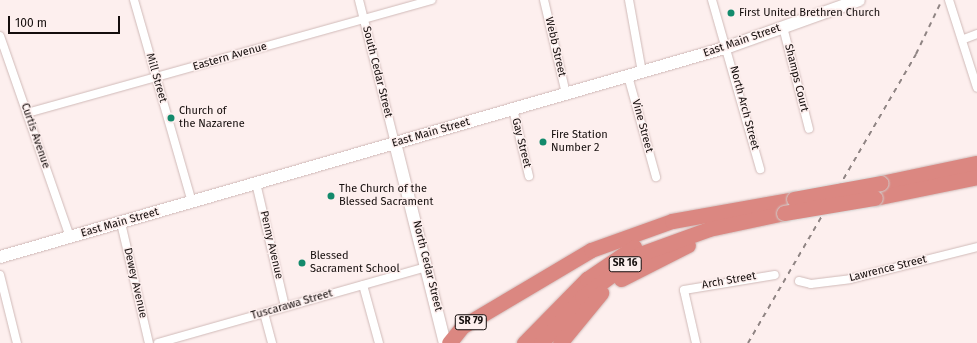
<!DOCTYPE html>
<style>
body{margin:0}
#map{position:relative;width:977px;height:343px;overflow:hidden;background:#fdefee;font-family:"Fira Sans",sans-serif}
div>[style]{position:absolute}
.roads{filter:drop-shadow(0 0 1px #d0bab8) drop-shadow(0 0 1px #d0bab8)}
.street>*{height:8px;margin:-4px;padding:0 4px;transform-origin:4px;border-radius:4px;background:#fff}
.secondary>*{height:12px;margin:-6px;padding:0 6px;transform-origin:6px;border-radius:6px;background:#fff}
.highway>*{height:15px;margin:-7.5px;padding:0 7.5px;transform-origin:7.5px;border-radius:7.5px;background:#db8781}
.rail>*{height:2px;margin-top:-1px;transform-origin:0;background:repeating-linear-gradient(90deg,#8f8483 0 5px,transparent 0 10px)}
.bridges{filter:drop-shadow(0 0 1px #d0cfce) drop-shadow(0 0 1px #d0cfce)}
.highway-bridge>*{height:15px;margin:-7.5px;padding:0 7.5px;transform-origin:7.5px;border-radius:7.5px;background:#db8781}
.dots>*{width:11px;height:11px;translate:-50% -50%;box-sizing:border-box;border:2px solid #fdefee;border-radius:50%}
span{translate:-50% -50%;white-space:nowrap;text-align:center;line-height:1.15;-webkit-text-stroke:3px #fdefee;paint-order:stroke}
.shield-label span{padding:1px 3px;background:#fdefee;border:1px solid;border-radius:3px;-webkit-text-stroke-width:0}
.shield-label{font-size:10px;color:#140d0c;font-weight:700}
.poi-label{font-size:11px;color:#140d0c}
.left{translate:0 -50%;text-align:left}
.street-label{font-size:11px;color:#140d0c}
.scale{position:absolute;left:8px;top:16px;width:112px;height:18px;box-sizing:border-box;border:2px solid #140d0c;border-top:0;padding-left:5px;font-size:12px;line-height:14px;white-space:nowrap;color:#140d0c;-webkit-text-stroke:3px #fdefee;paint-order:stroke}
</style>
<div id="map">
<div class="roads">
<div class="street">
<div style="left:134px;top:0;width:210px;rotate:74deg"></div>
<div style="left:359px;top:0;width:147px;rotate:75.9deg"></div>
<div style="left:544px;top:0;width:97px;rotate:76.8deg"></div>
<div style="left:629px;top:0;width:73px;rotate:79.8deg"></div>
<div style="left:712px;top:0;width:176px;rotate:74.1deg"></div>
<div style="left:949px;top:0;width:92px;rotate:72.3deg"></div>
<div style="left:783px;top:27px;width:105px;rotate:75.7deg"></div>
<div style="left:0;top:36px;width:213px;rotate:70.8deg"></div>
<div style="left:964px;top:39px;width:14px;rotate:-21deg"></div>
<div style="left:628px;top:76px;width:105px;rotate:74.5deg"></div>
<div style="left:513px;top:109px;width:69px;rotate:76.6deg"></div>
<div style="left:27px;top:113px;width:420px;rotate:-15.6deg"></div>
<div style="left:256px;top:183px;width:127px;rotate:76.8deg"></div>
<div style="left:121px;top:223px;width:123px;rotate:76.9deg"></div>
<div style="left:0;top:275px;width:70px;rotate:76deg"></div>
<div style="left:799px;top:281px;width:12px;rotate:14deg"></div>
<div style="left:811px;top:284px;width:39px;rotate:-7deg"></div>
<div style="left:850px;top:279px;width:131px;rotate:-14.1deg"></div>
<div style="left:363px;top:285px;width:60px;rotate:74.6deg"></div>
<div style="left:264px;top:313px;width:31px;rotate:75deg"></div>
<div style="left:158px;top:343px;width:280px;rotate:-15.8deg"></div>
<div style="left:696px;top:343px;width:54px;rotate:-102.8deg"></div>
<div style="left:684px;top:290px;width:92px;rotate:-9.4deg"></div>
</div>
<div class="secondary">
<div style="left:395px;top:143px;width:206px;rotate:76deg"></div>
<div style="left:0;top:257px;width:758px;rotate:-16.09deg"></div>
<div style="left:728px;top:47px;width:139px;rotate:-19.7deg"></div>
</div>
<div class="highway">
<div style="left:881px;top:183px;width:98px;rotate:-11.8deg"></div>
<div style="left:875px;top:198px;width:104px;rotate:-11.6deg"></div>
<div style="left:621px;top:279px;width:75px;rotate:-26.9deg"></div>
<div style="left:449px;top:343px;width:22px;rotate:-51deg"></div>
<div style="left:463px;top:326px;width:149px;rotate:-30.7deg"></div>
<div style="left:591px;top:250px;width:86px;rotate:-19.7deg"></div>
<div style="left:672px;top:221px;width:124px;rotate:-10.2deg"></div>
<div style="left:524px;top:343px;width:90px;rotate:-45.5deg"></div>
<div style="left:587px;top:279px;width:57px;rotate:-34.2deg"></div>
<div style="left:541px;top:343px;width:62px;rotate:-48.3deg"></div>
<div style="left:582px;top:297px;width:72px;rotate:-36.6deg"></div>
<div style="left:640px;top:254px;width:73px;rotate:-19.9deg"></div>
<div style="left:709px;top:229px;width:77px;rotate:-12deg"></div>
<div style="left:560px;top:343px;width:65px;rotate:-50.6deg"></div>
</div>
</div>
<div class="rail">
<div style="left:748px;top:343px;width:334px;rotate:-59.8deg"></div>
<div style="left:916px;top:54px;width:60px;rotate:-64.3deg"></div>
</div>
<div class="bridges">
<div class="highway-bridge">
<div style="left:794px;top:199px;width:88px;rotate:-10.4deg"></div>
<div style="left:784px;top:213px;width:92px;rotate:-9.4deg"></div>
</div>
</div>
<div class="dots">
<div style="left:731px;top:13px;background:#138a6c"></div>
<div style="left:171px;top:118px;background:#138a6c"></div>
<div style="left:543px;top:142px;background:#138a6c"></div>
<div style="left:331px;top:196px;background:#138a6c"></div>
<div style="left:302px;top:263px;background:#138a6c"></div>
</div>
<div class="shield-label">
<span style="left:625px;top:264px">SR 16</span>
<span style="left:471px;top:322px">SR 79</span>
</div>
<div class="poi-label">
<span class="left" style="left:739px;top:13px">First United Brethren Church</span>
<span class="left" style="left:179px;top:118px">Church of<br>the Nazarene</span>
<span class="left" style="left:551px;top:142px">Fire Station<br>Number 2</span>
<span class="left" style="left:339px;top:196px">The Church of the<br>Blessed Sacrament</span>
<span class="left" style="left:310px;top:263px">Blessed<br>Sacrament School</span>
</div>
<div class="street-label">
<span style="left:742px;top:41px;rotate:-19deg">East Main Street</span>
<span style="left:555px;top:47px;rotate:77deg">Webb Street</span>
<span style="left:230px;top:57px;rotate:-16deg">Eastern Avenue</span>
<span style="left:377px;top:72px;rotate:76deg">South Cedar Street</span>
<span style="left:156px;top:78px;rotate:74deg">Mill Street</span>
<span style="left:796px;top:78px;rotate:76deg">Shamps Court</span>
<span style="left:744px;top:108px;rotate:75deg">North Arch Street</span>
<span style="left:642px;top:126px;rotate:75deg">Vine Street</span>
<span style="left:431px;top:133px;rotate:-16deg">East Main Street</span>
<span style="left:35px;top:136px;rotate:71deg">Curtis Avenue</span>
<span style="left:521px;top:143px;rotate:76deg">Gay Street</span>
<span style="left:120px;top:223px;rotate:-16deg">East Main Street</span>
<span style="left:271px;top:245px;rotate:77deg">Penny Avenue</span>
<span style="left:427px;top:266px;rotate:76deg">North Cedar Street</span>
<span style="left:888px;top:269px;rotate:-14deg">Lawrence Street</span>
<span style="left:729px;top:281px;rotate:-10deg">Arch Street</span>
<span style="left:135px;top:283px;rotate:77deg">Dewey Avenue</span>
<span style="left:292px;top:305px;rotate:-16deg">Tuscarawa Street</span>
</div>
<div class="scale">100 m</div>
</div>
